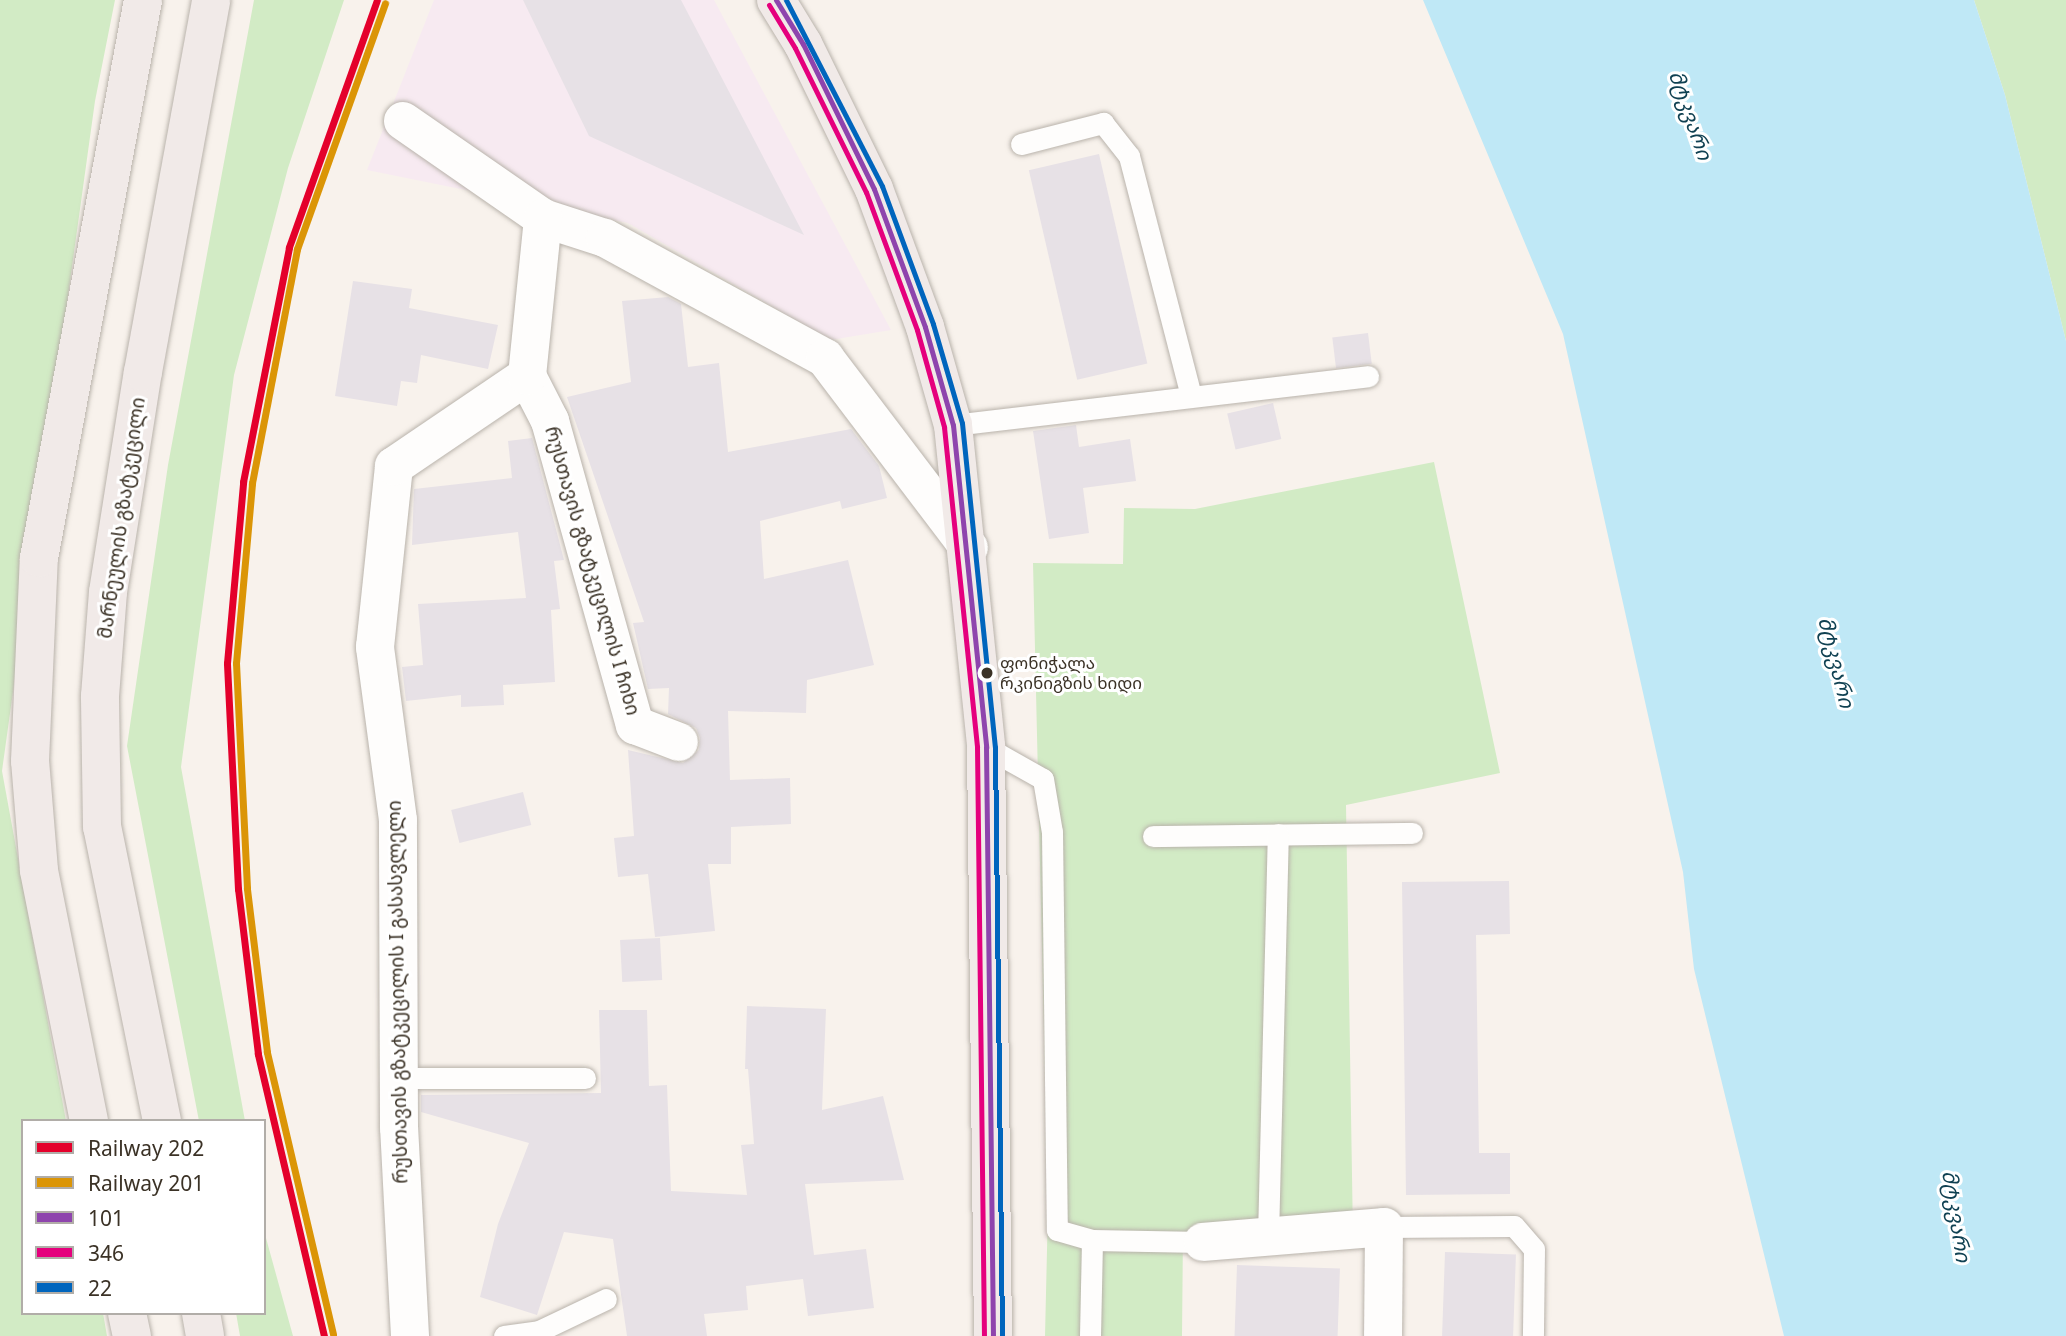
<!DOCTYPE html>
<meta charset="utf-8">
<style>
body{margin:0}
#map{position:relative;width:2066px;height:1336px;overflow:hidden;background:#f8f2ec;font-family:Georgia,"Noto Sans Georgian",serif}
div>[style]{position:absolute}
.commercial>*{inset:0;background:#f7eaf1}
.green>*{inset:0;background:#d2ebc5}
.water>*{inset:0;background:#bfe8f6}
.building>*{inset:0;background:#e7e1e6;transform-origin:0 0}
.roads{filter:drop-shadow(0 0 2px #b9b3ab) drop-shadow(0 0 2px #b9b3ab)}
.lane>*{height:21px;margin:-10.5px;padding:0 10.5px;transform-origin:10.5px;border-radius:10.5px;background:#fefdfc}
.street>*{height:38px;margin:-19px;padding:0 19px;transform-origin:19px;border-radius:19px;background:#fefdfc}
.highway>*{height:38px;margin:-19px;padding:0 19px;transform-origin:19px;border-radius:19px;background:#f1eae8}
.bus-1>*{height:5px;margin:-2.5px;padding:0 2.5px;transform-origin:2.5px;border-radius:2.5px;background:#8e44ad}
.bus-2>*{height:5px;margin:-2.5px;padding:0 2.5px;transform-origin:2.5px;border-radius:2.5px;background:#e5007d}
.bus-3>*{height:5px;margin:-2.5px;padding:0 2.5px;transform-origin:2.5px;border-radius:2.5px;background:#0065bd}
.rail-1>*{height:7px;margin:-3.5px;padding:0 3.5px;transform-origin:3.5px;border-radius:3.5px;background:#e4002b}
.rail-2>*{height:7px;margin:-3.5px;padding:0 3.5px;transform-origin:3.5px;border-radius:3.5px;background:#db9506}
.dots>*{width:19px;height:19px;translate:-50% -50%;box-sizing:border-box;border:4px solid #fff;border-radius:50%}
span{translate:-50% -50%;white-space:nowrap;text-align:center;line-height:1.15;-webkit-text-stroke:6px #fff;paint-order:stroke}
.bus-label{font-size:17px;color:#3b3226}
.left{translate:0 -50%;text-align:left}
.street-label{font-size:19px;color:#3b3226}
.water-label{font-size:21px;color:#104152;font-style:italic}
.legend{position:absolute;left:21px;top:1119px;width:245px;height:196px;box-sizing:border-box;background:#fff;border:2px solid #b1ada8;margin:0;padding:9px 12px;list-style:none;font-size:21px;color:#3b3226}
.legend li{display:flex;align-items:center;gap:14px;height:35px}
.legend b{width:35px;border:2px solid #b1ada8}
</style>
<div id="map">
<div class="commercial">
<div style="clip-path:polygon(434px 0,714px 0,891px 330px,830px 340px,628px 223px,367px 170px)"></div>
</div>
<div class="green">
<div style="clip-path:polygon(0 0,115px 0,95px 101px,2px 771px,66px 1121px,23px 1121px,23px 1313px,103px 1313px,107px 1336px,0 1336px)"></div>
<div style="clip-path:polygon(254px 0,344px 0,288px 168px,234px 375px,181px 767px,245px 1121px,199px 1121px,127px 746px,168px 465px)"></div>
<div style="clip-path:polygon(1974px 0,2066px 0,2066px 341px,2005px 95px)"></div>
<div style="clip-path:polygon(1434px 462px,1500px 773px,1346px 805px,1353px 1236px,1183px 1233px,1182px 1336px,1045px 1336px,1048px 1207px,1033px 563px,1123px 564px,1124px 508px,1195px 509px)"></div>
<div style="clip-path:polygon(264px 1231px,266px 1238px,293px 1336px,240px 1336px,236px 1313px,264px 1313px)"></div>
</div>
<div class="water">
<div style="clip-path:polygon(1423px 0,1974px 0,2005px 95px,2066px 341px,2066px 1336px,1784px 1336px,1694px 969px,1683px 872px,1563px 334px)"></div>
</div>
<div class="building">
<div style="clip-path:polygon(523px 0,681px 0,804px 235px,589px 136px)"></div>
<div style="left:1099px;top:154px;width:215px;height:72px;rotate:77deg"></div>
<div style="clip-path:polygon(353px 281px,412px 289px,409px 308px,498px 325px,488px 369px,421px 355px,417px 383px,401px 381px,397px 406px,335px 396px)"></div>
<div style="clip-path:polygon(668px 297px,681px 304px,688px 367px,719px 363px,728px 452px,851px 429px,879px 466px,887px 498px,842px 509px,840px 501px,760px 521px,764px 579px,848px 560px,874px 665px,807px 680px,806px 713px,728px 711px,730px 780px,790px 778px,791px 824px,731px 827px,731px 864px,708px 864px,715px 931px,655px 937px,648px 874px,618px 877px,614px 838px,634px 836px,628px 750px,683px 763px,699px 750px,700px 738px,696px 728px,668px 714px,669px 688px,648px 689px,633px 623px,644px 622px,567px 397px,631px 382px,622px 301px)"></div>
<div style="left:1368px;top:333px;width:31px;height:36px;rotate:83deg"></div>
<div style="left:1273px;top:403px;width:37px;height:47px;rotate:77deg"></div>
<div style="clip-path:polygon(1076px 425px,1079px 447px,1130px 439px,1136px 481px,1083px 488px,1089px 533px,1049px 539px,1033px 431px)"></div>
<div style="clip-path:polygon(532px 438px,564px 560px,554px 561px,560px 609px,551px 610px,555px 682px,503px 685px,504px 705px,461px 707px,461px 695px,406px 701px,402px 667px,423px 665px,418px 604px,526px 598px,518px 532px,412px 545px,414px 489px,512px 478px,508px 441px)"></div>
<div style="left:523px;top:792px;width:34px;height:74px;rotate:76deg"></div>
<div style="clip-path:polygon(1509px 881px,1510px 934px,1476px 935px,1479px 1153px,1510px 1153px,1510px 1194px,1406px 1195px,1402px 882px)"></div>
<div style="left:660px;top:938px;width:42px;height:40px;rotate:87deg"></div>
<div style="clip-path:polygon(747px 1006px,826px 1009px,822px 1110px,883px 1096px,904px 1180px,805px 1184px,814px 1255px,866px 1249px,874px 1308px,808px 1316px,803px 1279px,746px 1286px,748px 1310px,704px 1314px,707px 1336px,627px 1336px,613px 1239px,564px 1232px,537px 1315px,480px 1297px,498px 1224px,529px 1143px,421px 1112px,421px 1095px,601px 1093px,599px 1010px,647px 1010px,649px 1086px,667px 1085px,671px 1191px,747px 1195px,741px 1145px,754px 1144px,748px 1069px,745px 1069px)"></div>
<div style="left:1445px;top:1252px;width:71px;height:84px;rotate:2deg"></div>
<div style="left:1237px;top:1265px;width:103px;height:71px;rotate:2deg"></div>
</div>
<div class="roads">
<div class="lane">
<div style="left:1021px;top:144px;width:85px;rotate:-14.4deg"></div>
<div style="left:1103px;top:123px;width:42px;rotate:51.8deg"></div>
<div style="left:1129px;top:156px;width:248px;rotate:75.5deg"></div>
<div style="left:953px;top:425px;width:418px;rotate:-6.7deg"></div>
<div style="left:986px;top:747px;width:65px;rotate:29.3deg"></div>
<div style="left:1043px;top:779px;width:54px;rotate:80.4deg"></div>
<div style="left:1052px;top:832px;width:398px;rotate:89.3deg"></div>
<div style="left:1057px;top:1230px;width:36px;rotate:16deg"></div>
<div style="left:1092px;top:1240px;width:111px;rotate:1deg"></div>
<div style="left:1153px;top:836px;width:259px;rotate:-0.7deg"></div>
<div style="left:399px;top:1078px;width:186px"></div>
<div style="left:1384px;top:1227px;width:130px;rotate:-0.4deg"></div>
<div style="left:1514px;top:1226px;width:30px;rotate:49deg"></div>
<div style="left:1534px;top:1249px;width:87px;rotate:90.7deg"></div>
<div style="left:1268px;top:1237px;width:403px;rotate:-88.6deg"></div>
<div style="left:504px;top:1336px;width:35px;rotate:-8deg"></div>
<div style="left:539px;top:1331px;width:74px;rotate:-25.5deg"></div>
<div style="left:1090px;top:1336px;width:96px;rotate:-88.8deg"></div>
</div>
<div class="street">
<div style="left:403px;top:121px;width:170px;rotate:34.7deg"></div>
<div style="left:543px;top:218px;width:65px;rotate:17.9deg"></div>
<div style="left:605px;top:238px;width:251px;rotate:28.6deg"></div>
<div style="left:825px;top:358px;width:238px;rotate:52.8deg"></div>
<div style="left:527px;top:376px;width:51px;rotate:62.9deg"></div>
<div style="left:550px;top:421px;width:316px;rotate:74.4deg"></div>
<div style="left:635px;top:725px;width:47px;rotate:21.1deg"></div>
<div style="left:1203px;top:1242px;width:182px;rotate:-4.7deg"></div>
<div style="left:1384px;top:1227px;width:109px;rotate:90.5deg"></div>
<div style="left:410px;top:1336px;width:208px;rotate:-93deg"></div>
<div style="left:399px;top:1128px;width:308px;rotate:-90.2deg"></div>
<div style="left:398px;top:820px;width:175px;rotate:-97.6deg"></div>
<div style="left:375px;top:647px;width:182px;rotate:-84deg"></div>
<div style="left:394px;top:466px;width:161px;rotate:-34.1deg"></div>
<div style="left:527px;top:376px;width:159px;rotate:-84.2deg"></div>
</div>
<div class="highway">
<div style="left:776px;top:0;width:52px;rotate:58.5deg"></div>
<div style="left:803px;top:44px;width:161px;rotate:63.9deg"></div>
<div style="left:874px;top:189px;width:147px;rotate:69.7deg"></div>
<div style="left:925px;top:327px;width:102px;rotate:74.1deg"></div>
<div style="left:953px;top:425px;width:324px;rotate:84.1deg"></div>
<div style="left:986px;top:747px;width:589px;rotate:89.32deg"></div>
<div style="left:89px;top:1121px;width:256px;rotate:-101.3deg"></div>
<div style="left:39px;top:870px;width:109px;rotate:-94.7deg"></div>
<div style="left:30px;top:761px;width:203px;rotate:-87.5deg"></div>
<div style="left:39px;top:558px;width:568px;rotate:-79.44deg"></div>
<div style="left:162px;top:1121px;width:300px;rotate:-101.5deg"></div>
<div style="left:102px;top:827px;width:131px;rotate:-90.9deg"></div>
<div style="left:100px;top:696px;width:104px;rotate:-85.6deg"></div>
<div style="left:108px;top:592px;width:223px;rotate:-81deg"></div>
<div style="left:143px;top:372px;width:378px;rotate:-79.6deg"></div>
<div style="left:127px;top:1313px;width:24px;rotate:78deg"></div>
<div style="left:201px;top:1313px;width:23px;rotate:80deg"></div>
</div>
</div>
<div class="bus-1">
<div style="left:776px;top:0;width:52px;rotate:58.5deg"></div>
<div style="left:803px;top:44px;width:161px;rotate:63.9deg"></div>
<div style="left:874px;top:189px;width:147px;rotate:69.7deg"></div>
<div style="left:925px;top:327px;width:102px;rotate:74.1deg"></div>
<div style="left:953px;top:425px;width:324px;rotate:84.1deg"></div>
<div style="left:986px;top:747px;width:589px;rotate:89.32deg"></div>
</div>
<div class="bus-2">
<div style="left:769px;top:5px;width:50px;rotate:58.8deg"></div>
<div style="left:795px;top:48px;width:161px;rotate:63.8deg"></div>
<div style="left:866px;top:192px;width:147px;rotate:69.7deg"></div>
<div style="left:917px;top:330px;width:101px;rotate:74.4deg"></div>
<div style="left:944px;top:427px;width:322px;rotate:84.1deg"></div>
<div style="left:977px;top:747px;width:589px;rotate:89.32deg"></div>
</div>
<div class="bus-3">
<div style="left:786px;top:0;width:209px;rotate:62.7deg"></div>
<div style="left:882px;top:186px;width:147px;rotate:69.7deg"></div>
<div style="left:933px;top:324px;width:103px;rotate:73.7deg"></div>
<div style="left:962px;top:423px;width:326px;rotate:84.2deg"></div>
<div style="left:995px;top:747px;width:589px;rotate:89.32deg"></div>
</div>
<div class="rail-1">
<div style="left:324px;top:1336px;width:290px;rotate:-103.2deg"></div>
<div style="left:258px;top:1054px;width:166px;rotate:-96.9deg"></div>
<div style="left:238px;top:889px;width:226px;rotate:-92.8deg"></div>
<div style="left:227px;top:663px;width:182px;rotate:-84.9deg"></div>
<div style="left:243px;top:482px;width:239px;rotate:-78.9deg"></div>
<div style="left:289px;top:247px;width:262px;rotate:-70.4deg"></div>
</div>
<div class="rail-2">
<div style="left:333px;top:1334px;width:290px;rotate:-103.2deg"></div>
<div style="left:267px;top:1052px;width:165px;rotate:-97deg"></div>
<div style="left:247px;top:888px;width:225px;rotate:-92.8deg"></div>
<div style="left:236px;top:663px;width:181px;rotate:-84.9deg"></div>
<div style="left:252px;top:483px;width:238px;rotate:-79.1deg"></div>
<div style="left:297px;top:249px;width:261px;rotate:-70.3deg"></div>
</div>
<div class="dots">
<div style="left:987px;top:673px;background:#3b3226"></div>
</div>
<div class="bus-label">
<span class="left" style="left:1000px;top:673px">ფონიჭალა<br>რკინიგზის ხიდი</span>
</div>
<div class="street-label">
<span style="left:122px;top:518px;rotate:-82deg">მარნეულის გზატკეცილი</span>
<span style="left:592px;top:571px;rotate:74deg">რუსთავის გზატკეცილის I ჩიხი</span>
<span style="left:398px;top:992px;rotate:-91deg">რუსთავის გზატკეცილის I გასასვლელი</span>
</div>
<div class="water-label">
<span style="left:1691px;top:115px;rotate:71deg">მტკვარი</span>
<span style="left:1837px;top:662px;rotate:76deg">მტკვარი</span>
<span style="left:1957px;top:1216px;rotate:81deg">მტკვარი</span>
</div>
<ul class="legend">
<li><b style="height:9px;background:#e4002b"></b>Railway 202</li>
<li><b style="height:9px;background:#db9506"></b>Railway 201</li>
<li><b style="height:9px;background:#8e44ad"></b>101</li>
<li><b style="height:9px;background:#e5007d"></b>346</li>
<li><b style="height:9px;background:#0065bd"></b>22</li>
</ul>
</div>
